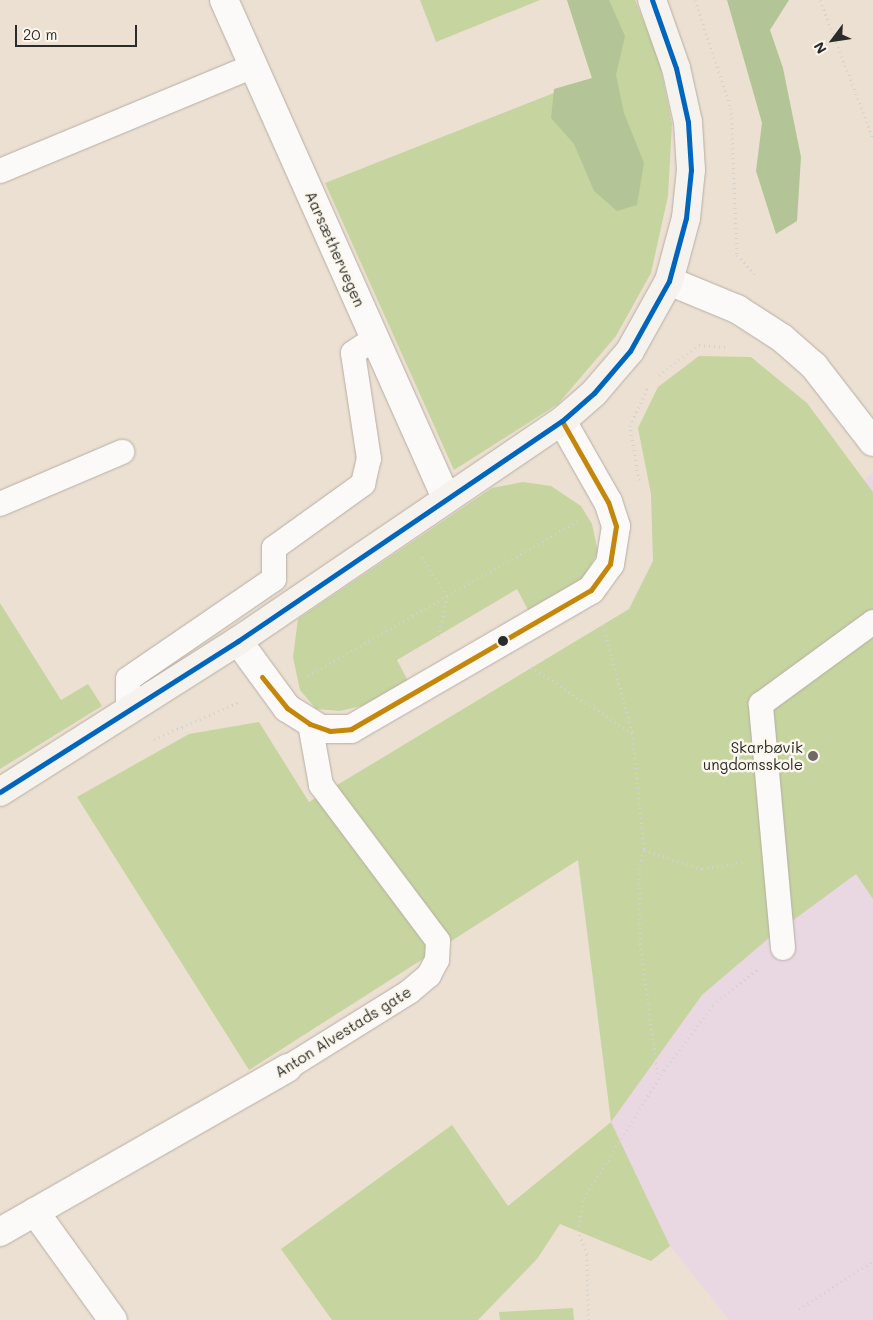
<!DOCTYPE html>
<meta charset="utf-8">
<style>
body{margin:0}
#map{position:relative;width:873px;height:1320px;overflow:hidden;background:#ece0d2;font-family:Mali,sans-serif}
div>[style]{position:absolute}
.built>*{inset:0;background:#e9d8e2}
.green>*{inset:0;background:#c6d49f}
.forest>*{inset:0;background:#b3c597}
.path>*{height:3px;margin-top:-1.5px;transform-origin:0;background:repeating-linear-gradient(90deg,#d4d2ce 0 1px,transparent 0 5px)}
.roads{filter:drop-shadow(0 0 1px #b6aea5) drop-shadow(0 0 1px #b6aea5)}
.lane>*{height:24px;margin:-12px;padding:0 12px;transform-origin:12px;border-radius:12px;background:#fcfaf8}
.street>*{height:28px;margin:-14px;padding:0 14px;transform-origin:14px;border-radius:14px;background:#fcfaf8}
.secondary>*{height:28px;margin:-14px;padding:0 14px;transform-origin:14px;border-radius:14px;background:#f6f2ed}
.bus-1>*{height:5px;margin:-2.5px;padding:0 2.5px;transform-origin:2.5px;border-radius:2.5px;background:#c4870b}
.bus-2>*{height:5px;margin:-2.5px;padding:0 2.5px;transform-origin:2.5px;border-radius:2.5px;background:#0065bd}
.dots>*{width:14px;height:14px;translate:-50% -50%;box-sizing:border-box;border:2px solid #fbf7ec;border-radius:50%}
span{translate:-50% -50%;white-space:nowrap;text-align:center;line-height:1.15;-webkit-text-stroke:5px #fbf7ec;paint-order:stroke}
.street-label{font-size:15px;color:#2b2b2b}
.poi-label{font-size:15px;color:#2b2b2b}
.right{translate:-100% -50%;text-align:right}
.north{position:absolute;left:808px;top:15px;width:50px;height:50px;-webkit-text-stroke:4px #fbf7ec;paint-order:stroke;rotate:239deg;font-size:14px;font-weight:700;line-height:20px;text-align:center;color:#2b2b2b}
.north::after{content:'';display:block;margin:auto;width:18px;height:22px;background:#2b2b2b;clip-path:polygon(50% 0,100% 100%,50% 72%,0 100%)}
.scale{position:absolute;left:15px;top:25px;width:122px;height:22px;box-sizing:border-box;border:2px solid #2b2b2b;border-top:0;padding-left:6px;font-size:15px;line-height:18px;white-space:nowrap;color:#2b2b2b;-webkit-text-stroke:4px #fbf7ec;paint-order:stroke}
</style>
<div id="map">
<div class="built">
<div style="clip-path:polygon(873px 473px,873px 1320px,729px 1320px,670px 1246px,611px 1122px,702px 995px,769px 938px,833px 503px)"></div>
</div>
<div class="green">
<div style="clip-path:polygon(420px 0,540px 0,436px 42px)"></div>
<div style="clip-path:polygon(567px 0,635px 0,659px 60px,672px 124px,668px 196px,651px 273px,616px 336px,558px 404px,454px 470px,325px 183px,592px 78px)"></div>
<div style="clip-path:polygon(699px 356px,751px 357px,807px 403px,873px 492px,873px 899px,856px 874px,769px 938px,702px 995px,611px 1122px,670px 1246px,651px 1261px,560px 1224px,537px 1259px,478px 1320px,332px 1320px,281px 1249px,452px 1125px,508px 1206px,611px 1122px,578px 860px,249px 1070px,77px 797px,189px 734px,259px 722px,309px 802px,629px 609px,653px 561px,651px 494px,638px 428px,658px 387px)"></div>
<div style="clip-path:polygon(523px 482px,551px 486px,581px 506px,592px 524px,598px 552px,583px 580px,528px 610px,517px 589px,397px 660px,408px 681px,369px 704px,340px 711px,316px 709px,300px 690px,293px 657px,298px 619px,492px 488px)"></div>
<div style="clip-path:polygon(0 603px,61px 700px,88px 684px,102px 706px,0 769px)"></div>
<div style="clip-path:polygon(573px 1308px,574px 1320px,500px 1320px,499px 1312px)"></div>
</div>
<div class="forest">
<div style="clip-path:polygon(567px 0,609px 0,625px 36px,616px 75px,624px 113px,644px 163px,637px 205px,617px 211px,594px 191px,574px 144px,551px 118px,554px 89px,592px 78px)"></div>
<div style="clip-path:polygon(727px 0,789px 0,770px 30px,783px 68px,801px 157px,797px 221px,776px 234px,756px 171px,762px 123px)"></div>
</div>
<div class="path">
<div style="left:695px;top:0;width:114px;rotate:71.6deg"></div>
<div style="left:731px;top:108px;width:147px;rotate:87.7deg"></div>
<div style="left:737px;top:255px;width:25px;rotate:47deg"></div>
<div style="left:754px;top:273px;width:4px;rotate:104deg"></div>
<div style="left:820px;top:0;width:148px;rotate:69deg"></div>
<div style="left:659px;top:375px;width:50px;rotate:-36.9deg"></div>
<div style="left:699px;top:345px;width:29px;rotate:4deg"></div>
<div style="left:639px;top:480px;width:55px;rotate:-99.5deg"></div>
<div style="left:630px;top:426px;width:43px;rotate:-65.2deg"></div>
<div style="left:422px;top:557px;width:46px;rotate:57.3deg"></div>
<div style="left:447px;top:596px;width:41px;rotate:101.3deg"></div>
<div style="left:603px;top:625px;width:111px;rotate:74.8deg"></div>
<div style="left:531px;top:667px;width:121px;rotate:33.2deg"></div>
<div style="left:632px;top:733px;width:118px;rotate:84.1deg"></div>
<div style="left:644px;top:850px;width:61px;rotate:18.1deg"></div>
<div style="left:702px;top:869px;width:42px;rotate:-9.7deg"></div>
<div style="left:308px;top:676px;width:311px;rotate:-29.9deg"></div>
<div style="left:154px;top:739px;width:93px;rotate:-23.5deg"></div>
<div style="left:644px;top:850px;width:19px;rotate:106deg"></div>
<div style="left:639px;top:868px;width:76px;rotate:89.2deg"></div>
<div style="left:640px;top:944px;width:135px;rotate:82.3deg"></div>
<div style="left:799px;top:1309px;width:88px;rotate:-33deg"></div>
<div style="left:588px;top:1320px;width:66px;rotate:-90.9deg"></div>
<div style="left:587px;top:1254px;width:25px;rotate:-111deg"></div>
<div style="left:578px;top:1231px;width:34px;rotate:-80deg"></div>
<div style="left:584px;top:1198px;width:151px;rotate:-58deg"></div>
<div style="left:664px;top:1070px;width:81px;rotate:-53deg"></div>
<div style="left:713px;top:1005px;width:58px;rotate:-38.7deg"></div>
</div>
<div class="roads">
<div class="lane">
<div style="left:0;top:171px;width:275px;rotate:-22.5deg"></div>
<div style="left:0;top:504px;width:133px;rotate:-23.1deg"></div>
<div style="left:128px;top:713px;width:34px;rotate:-90deg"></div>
<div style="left:128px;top:679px;width:177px;rotate:-34.4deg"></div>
<div style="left:274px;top:579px;width:31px;rotate:-90deg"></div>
<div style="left:274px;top:548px;width:110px;rotate:-35.7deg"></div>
<div style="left:363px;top:484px;width:26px;rotate:-77deg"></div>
<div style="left:369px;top:459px;width:107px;rotate:-98.6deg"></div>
<div style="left:353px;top:353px;width:27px;rotate:-34deg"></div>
<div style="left:783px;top:948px;width:245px;rotate:-95.2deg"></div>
<div style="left:761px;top:704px;width:139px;rotate:-36.2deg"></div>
<div style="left:287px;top:1068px;width:144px;rotate:-31.9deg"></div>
<div style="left:409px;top:992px;width:26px;rotate:-40deg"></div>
<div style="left:429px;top:975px;width:17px;rotate:-62deg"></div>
<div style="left:437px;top:960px;width:19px;rotate:-87deg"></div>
<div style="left:438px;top:941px;width:195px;rotate:-126.9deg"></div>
<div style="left:321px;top:785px;width:62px;rotate:-100.2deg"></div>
</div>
<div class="street">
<div style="left:224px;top:0;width:545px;rotate:65.97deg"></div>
<div style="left:669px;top:281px;width:74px;rotate:22.4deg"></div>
<div style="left:737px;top:309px;width:54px;rotate:32.8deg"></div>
<div style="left:782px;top:338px;width:43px;rotate:41.2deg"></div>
<div style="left:814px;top:366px;width:96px;rotate:52.2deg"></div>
<div style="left:238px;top:641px;width:83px;rotate:53.8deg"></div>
<div style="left:287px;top:708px;width:40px;rotate:32deg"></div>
<div style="left:321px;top:729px;width:30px"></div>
<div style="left:351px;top:729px;width:277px;rotate:-30.1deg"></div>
<div style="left:591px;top:590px;width:32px;rotate:-54deg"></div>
<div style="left:610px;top:564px;width:38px;rotate:-81deg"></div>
<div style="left:616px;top:526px;width:25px;rotate:-108deg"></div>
<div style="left:608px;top:502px;width:93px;rotate:-119.6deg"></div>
<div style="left:35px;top:1212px;width:133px;rotate:54.2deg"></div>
<div style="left:0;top:1232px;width:331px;rotate:-29.7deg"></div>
</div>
<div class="secondary">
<div style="left:0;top:792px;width:282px;rotate:-32.4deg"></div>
<div style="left:238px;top:641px;width:392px;rotate:-34.2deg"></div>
<div style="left:562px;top:421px;width:43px;rotate:-41.2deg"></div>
<div style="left:594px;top:393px;width:55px;rotate:-49.4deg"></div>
<div style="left:630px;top:351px;width:80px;rotate:-60.9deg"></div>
<div style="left:669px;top:281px;width:65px;rotate:-74.9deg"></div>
<div style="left:686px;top:218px;width:48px;rotate:-84.1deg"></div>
<div style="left:691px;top:170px;width:48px;rotate:-93.6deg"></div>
<div style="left:688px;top:122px;width:55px;rotate:-102.5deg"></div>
<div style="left:676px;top:68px;width:72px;rotate:-109.4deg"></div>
</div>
</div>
<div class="bus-1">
<div style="left:262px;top:677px;width:40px;rotate:51deg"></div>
<div style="left:287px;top:708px;width:28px;rotate:35deg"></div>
<div style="left:310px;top:724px;width:21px;rotate:19deg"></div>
<div style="left:330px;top:731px;width:21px;rotate:-5deg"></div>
<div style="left:351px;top:729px;width:277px;rotate:-30.1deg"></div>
<div style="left:591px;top:590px;width:32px;rotate:-54deg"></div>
<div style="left:610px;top:564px;width:38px;rotate:-81deg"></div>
<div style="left:616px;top:526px;width:25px;rotate:-108deg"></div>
<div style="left:608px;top:502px;width:93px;rotate:-119.6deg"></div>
</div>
<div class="bus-2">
<div style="left:0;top:792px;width:282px;rotate:-32.4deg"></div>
<div style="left:238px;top:641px;width:392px;rotate:-34.2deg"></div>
<div style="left:562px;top:421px;width:43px;rotate:-41.2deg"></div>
<div style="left:594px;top:393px;width:55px;rotate:-49.4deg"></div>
<div style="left:630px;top:351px;width:80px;rotate:-60.9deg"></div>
<div style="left:669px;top:281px;width:65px;rotate:-74.9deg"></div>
<div style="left:686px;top:218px;width:48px;rotate:-84.1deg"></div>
<div style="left:691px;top:170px;width:48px;rotate:-93.6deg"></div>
<div style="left:688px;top:122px;width:55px;rotate:-102.5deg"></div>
<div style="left:676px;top:68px;width:72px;rotate:-109.4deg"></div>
</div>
<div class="dots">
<div style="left:503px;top:641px;background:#2b2b2b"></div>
<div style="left:813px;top:756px;background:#6f6a65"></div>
</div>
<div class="street-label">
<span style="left:335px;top:249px;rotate:66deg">Aarsæthervegen</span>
<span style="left:343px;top:1032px;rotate:-32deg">Anton Alvestads gate</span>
</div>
<div class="poi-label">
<span class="right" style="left:803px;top:756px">Skarbøvik<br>ungdomsskole</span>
</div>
<div class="north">N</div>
<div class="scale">20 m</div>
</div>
